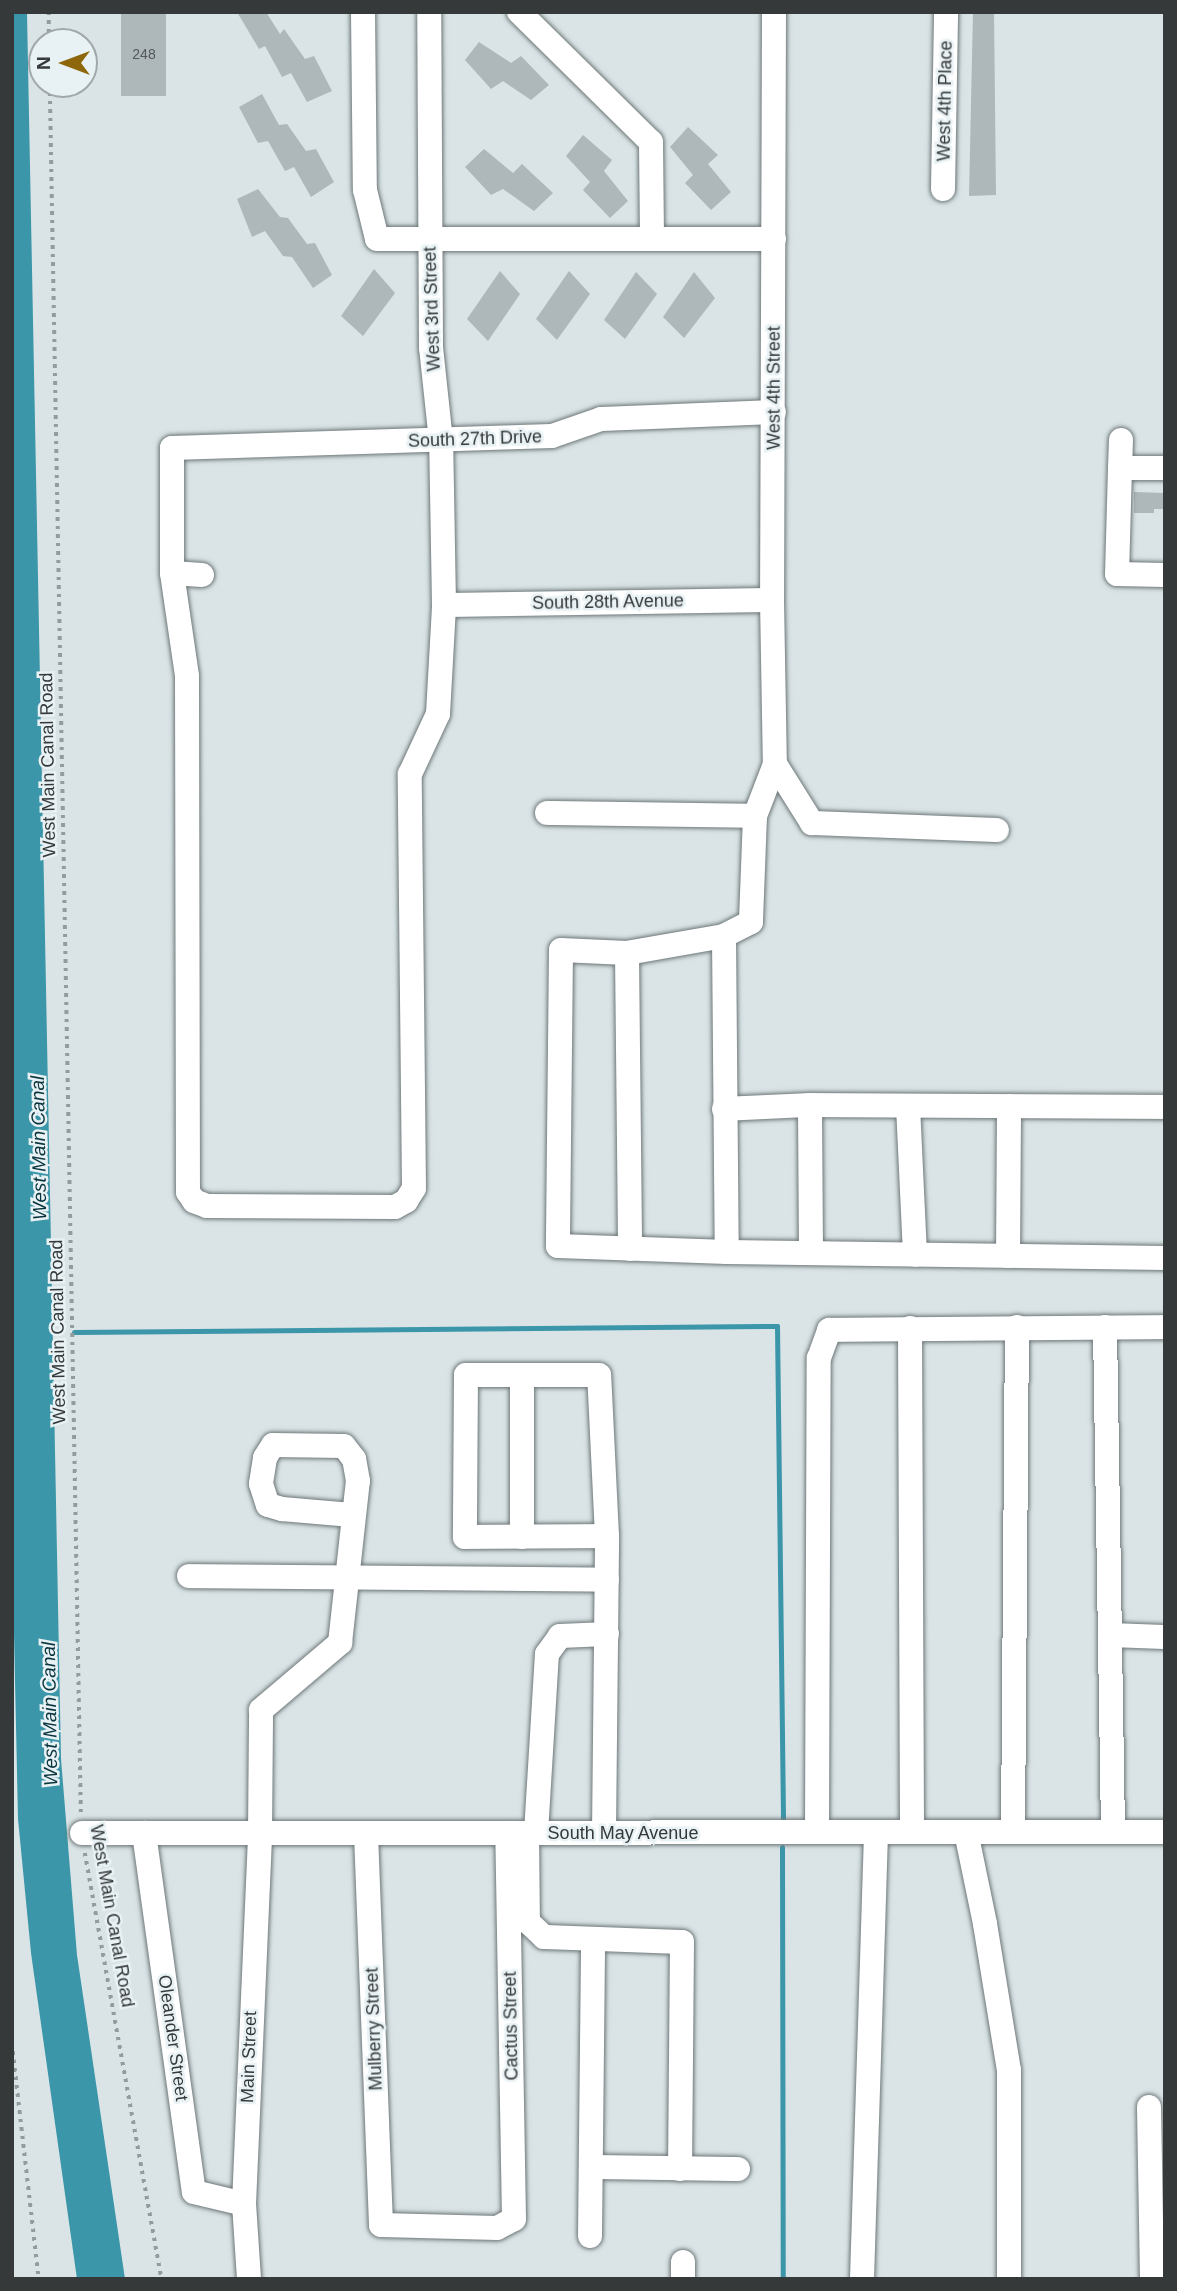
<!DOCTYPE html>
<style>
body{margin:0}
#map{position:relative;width:1177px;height:2291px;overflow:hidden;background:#dae4e6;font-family:Arial,sans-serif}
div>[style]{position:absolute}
.water>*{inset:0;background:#3a96a8}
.stream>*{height:5px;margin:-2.5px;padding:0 2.5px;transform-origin:2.5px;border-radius:2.5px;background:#3a96a8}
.building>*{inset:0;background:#aeb7b9;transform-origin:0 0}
.path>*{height:3.5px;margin-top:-1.75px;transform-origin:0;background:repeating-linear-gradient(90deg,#949b9c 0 3.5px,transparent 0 8.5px)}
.roads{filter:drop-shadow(0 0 2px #6e7779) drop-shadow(0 0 2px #6e7779)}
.minor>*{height:24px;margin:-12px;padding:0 12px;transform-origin:12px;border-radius:12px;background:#fff}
span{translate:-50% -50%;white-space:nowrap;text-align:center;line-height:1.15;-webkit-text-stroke:5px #e8f1f4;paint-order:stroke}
.number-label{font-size:14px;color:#54585a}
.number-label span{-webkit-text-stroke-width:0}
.street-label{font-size:18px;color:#36393a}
.water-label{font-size:19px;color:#0a353e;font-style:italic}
.frame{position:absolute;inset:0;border:14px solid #36393a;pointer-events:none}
.north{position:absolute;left:28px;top:28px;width:70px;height:70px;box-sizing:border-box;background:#e8f1f4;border:2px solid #a1a7aa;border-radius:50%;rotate:270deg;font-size:19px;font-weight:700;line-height:28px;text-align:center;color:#36393a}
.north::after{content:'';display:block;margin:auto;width:24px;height:32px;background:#8d670a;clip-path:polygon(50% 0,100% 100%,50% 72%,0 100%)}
</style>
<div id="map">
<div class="water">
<div style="clip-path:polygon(12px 12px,27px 12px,61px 1759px,77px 1955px,125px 2279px,77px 2279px,31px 1953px,18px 1819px,12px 1541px)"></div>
</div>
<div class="stream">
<div style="left:74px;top:1332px;width:703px;rotate:-0.49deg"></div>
<div style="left:777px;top:1326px;width:497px;rotate:89.3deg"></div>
<div style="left:782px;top:1847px;width:432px;rotate:89.9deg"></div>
</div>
<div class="building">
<div style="left:121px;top:12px;width:45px;height:84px"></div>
<div style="clip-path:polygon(237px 12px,266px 12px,280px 34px,284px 29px,305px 59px,314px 56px,332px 91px,307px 102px,291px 73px,282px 77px,265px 46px,259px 49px)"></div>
<div style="clip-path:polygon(973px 12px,994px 12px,996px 195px,969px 196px)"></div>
<div style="clip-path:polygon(479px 42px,511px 63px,521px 56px,549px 85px,531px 100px,503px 81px,491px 89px,465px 60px)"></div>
<div style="clip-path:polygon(262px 94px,279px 125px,287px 124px,306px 151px,316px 149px,334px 182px,311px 197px,294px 167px,285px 171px,268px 141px,258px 143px,239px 107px)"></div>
<div style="clip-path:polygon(688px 127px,718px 155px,708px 164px,731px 192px,711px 210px,685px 183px,693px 175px,670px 147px)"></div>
<div style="clip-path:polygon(583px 135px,612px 160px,604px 171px,628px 201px,610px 218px,583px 190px,590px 182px,566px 156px)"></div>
<div style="clip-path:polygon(484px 149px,513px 173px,522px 164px,553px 193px,534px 211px,503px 189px,491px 195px,465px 167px)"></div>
<div style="clip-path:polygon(258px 189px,280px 217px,288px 218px,307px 244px,315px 243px,332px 275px,313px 288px,292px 257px,283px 256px,265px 231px,252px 237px,237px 199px)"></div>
<div style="clip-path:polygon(374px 269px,395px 293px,363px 336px,341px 316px)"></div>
<div style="clip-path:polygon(500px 271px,520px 294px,488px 341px,467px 319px)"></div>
<div style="clip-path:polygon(569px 271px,590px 294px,557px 340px,536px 319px)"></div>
<div style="clip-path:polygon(636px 272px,657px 294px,625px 339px,604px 320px)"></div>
<div style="clip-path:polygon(694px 272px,715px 298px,684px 338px,663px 317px)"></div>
<div style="clip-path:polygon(1134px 492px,1165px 493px,1165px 509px,1154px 509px,1154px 513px,1134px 513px)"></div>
</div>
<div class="path">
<div style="left:49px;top:12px;width:30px;rotate:90deg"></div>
<div style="left:50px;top:84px;width:1730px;rotate:88.97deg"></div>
<div style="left:85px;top:1853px;width:433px;rotate:79.8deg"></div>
<div style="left:12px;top:2043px;width:238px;rotate:83.5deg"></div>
</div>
<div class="roads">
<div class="minor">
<div style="left:363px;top:12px;width:178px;rotate:89.4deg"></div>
<div style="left:365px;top:190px;width:50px;rotate:76.2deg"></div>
<div style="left:377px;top:239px;width:397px"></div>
<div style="left:519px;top:12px;width:185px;rotate:44.6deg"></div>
<div style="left:651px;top:142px;width:97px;rotate:89.4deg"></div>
<div style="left:774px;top:12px;width:588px;rotate:90.19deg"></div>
<div style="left:772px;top:600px;width:164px;rotate:89deg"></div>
<div style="left:943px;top:189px;width:177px;rotate:-89deg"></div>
<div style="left:1120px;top:468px;width:28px;rotate:-88deg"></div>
<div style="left:1165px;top:468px;width:45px;rotate:180deg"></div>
<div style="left:1120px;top:468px;width:106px;rotate:91.6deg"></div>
<div style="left:1117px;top:574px;width:48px;rotate:1.2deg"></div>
<div style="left:172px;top:573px;width:104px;rotate:81.7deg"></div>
<div style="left:187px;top:676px;width:516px;rotate:89.89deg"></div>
<div style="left:188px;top:1192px;width:11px;rotate:56deg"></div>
<div style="left:194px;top:1201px;width:14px;rotate:21deg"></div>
<div style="left:207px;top:1206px;width:188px;rotate:0.3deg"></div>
<div style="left:395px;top:1207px;width:13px;rotate:-29deg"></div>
<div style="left:406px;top:1201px;width:15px;rotate:-58deg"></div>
<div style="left:414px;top:1188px;width:414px;rotate:-90.6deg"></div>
<div style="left:410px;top:774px;width:66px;rotate:-65deg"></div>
<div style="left:438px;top:714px;width:109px;rotate:-86.8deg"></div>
<div style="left:444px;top:605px;width:164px;rotate:-91deg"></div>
<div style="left:441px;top:441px;width:94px;rotate:-96.1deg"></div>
<div style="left:431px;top:348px;width:336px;rotate:-90.3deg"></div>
<div style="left:202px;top:575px;width:30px;rotate:-176deg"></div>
<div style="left:172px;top:573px;width:125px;rotate:-90deg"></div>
<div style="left:172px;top:448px;width:380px;rotate:-1.8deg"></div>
<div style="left:552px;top:436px;width:52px;rotate:-19.1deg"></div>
<div style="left:601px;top:419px;width:173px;rotate:-2.3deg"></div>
<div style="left:444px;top:605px;width:328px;rotate:-0.9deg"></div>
<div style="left:547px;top:813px;width:208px;rotate:0.8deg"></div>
<div style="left:755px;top:816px;width:56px;rotate:-69deg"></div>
<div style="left:775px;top:764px;width:70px;rotate:57.9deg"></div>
<div style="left:812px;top:823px;width:185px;rotate:2.2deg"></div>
<div style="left:755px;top:816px;width:106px;rotate:92.2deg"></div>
<div style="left:751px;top:922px;width:30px;rotate:153deg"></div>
<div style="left:724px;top:936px;width:98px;rotate:170.1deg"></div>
<div style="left:627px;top:953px;width:66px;rotate:-177.4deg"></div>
<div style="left:561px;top:950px;width:296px;rotate:90.6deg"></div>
<div style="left:558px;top:1246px;width:169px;rotate:2deg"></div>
<div style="left:727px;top:1252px;width:438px;rotate:0.8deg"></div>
<div style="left:724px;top:936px;width:316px;rotate:89.5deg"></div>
<div style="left:627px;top:953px;width:296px;rotate:89.4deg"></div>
<div style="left:908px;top:1106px;width:149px;rotate:87.3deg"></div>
<div style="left:724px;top:1109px;width:86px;rotate:-2.7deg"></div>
<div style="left:811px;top:1253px;width:148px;rotate:-90.4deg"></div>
<div style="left:810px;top:1105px;width:355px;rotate:0.3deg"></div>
<div style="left:1008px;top:1256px;width:150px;rotate:-89.6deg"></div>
<div style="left:1105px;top:1327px;width:505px;rotate:89.09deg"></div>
<div style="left:910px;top:1328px;width:504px;rotate:89.77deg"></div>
<div style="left:522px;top:1375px;width:162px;rotate:90deg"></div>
<div style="left:189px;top:1576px;width:418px;rotate:0.5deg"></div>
<div style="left:1110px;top:1635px;width:55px;rotate:2.1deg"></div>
<div style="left:817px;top:1832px;width:474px;rotate:-89.8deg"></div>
<div style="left:819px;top:1358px;width:30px;rotate:-70deg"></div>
<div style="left:829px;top:1330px;width:336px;rotate:-0.5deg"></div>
<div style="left:966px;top:1832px;width:94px;rotate:78.3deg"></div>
<div style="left:985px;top:1924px;width:148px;rotate:80.7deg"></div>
<div style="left:1009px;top:2070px;width:209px;rotate:90deg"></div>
<div style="left:1013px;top:1832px;width:505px;rotate:-89.55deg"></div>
<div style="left:82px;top:1833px;width:1083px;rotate:-0.05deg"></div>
<div style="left:144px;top:1833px;width:362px;rotate:82.1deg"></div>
<div style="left:194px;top:2192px;width:51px;rotate:13.5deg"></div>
<div style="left:527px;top:1833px;width:89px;rotate:89.4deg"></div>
<div style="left:528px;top:1922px;width:22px;rotate:43deg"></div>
<div style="left:544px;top:1937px;width:138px;rotate:2.1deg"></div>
<div style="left:682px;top:1942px;width:227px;rotate:90.5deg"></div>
<div style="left:536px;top:1833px;width:179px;rotate:-86.5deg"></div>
<div style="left:547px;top:1654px;width:22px;rotate:-54deg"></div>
<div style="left:560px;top:1636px;width:47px;rotate:-2.4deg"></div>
<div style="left:604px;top:1833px;width:297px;rotate:-89.4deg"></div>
<div style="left:607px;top:1536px;width:161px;rotate:-92.8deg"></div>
<div style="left:599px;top:1375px;width:133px;rotate:180deg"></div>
<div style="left:466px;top:1375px;width:162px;rotate:90.4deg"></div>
<div style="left:465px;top:1537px;width:142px;rotate:-0.4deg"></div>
<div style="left:366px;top:1834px;width:391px;rotate:87.8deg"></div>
<div style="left:381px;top:2225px;width:116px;rotate:1.5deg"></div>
<div style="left:497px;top:2228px;width:19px;rotate:-28deg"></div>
<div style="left:514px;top:2219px;width:386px;rotate:-91deg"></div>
<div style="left:1149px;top:2107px;width:172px;rotate:89deg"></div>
<div style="left:591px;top:2167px;width:147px;rotate:0.8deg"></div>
<div style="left:590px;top:2236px;width:297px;rotate:-89.4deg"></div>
<div style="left:683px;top:2262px;width:17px;rotate:90deg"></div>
<div style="left:249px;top:2279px;width:75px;rotate:-93.8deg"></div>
<div style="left:244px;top:2204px;width:370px;rotate:-87.5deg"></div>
<div style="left:260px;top:1834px;width:124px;rotate:-89.5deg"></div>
<div style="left:261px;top:1710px;width:104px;rotate:-40.3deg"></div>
<div style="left:340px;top:1643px;width:163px;rotate:-83.7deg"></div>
<div style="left:358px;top:1481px;width:22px;rotate:-100deg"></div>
<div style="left:354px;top:1459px;width:16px;rotate:-128deg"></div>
<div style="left:344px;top:1446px;width:71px;rotate:-179.2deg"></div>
<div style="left:273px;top:1445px;width:15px;rotate:122deg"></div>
<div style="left:265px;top:1458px;width:26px;rotate:99deg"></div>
<div style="left:261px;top:1484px;width:22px;rotate:72deg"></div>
<div style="left:268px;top:1505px;width:15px;rotate:16deg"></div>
<div style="left:282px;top:1509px;width:70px;rotate:4.9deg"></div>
<div style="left:862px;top:2279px;width:447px;rotate:-88.2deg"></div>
</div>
</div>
<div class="number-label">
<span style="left:144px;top:54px">248</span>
</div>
<div class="street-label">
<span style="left:945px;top:101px;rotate:-89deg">West 4th Place</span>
<span style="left:432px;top:309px;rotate:-92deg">West 3rd Street</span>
<span style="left:774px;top:388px;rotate:-90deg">West 4th Street</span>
<span style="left:475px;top:439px;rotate:-2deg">South 27th Drive</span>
<span style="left:608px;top:602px;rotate:-1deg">South 28th Avenue</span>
<span style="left:48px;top:765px;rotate:-91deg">West Main Canal Road</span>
<span style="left:58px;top:1332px;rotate:-91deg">West Main Canal Road</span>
<span style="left:623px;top:1833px">South May Avenue</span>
<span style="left:112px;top:1916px;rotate:80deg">West Main Canal Road</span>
<span style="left:511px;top:2026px;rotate:-91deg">Cactus Street</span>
<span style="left:374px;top:2029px;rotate:-92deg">Mulberry Street</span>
<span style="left:173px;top:2038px;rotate:82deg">Oleander Street</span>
<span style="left:249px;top:2057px;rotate:-88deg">Main Street</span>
</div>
<div class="water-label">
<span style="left:39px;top:1148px;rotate:-91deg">West Main Canal</span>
<span style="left:50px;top:1714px;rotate:-91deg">West Main Canal</span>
</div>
<div class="frame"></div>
<div class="north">N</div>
</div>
